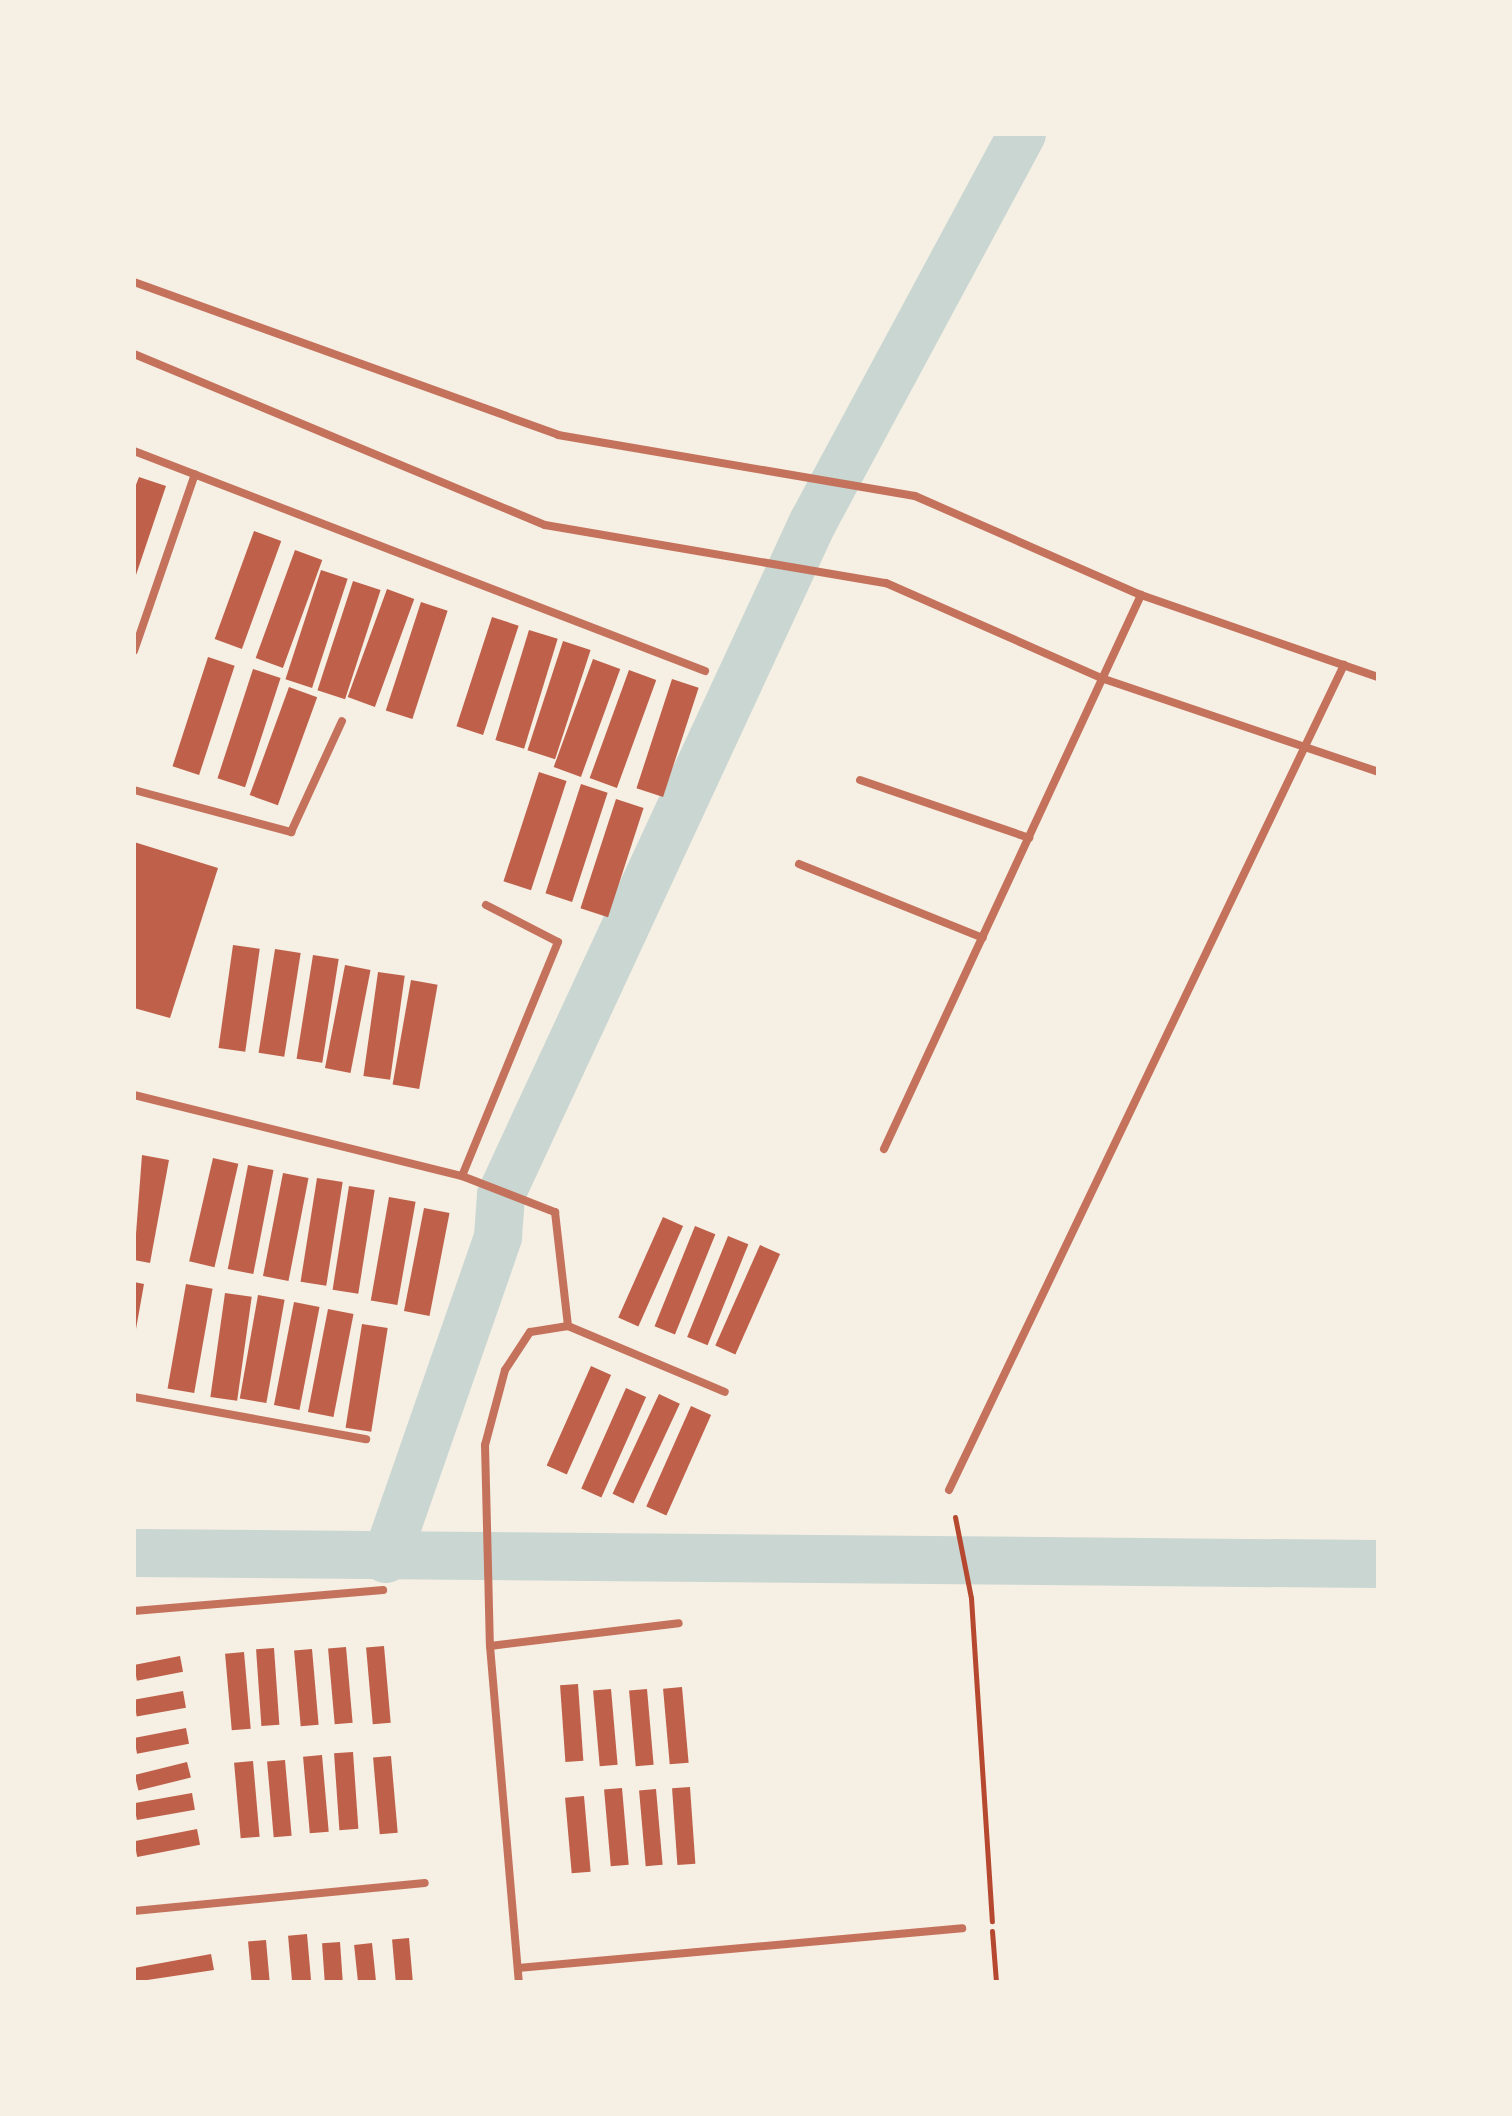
<!DOCTYPE html>
<style>
body{margin:0}
#map{position:relative;width:1512px;height:2116px;overflow:hidden;background:#f6efe4;font-family:"Times New Roman",serif}
div>[style]{position:absolute}
.canal>*{height:48px;margin:-24px;padding:0 24px;transform-origin:24px;border-radius:24px;background:#c9d6d2}
.building>*{inset:0;background:#bf614a;transform-origin:0 0}
.path>*{height:5px;margin:-2.5px;padding:0 2.5px;transform-origin:2.5px;border-radius:2.5px;background:#b5482f}
.minor>*{height:8px;margin:-4px;padding:0 4px;transform-origin:4px;border-radius:4px;background:#c5725c}
span{translate:-50% -50%;white-space:nowrap;text-align:center;line-height:1.15;-webkit-text-stroke:8px #f6efe4;paint-order:stroke}
.frame{position:absolute;inset:0;border:136px solid #f6efe4;pointer-events:none}
</style>
<div id="map">
<div class="canal">
<div style="left:134px;top:1553px;width:1244px;rotate:0.51deg"></div>
<div style="left:386px;top:1559px;width:341px;rotate:-70.8deg"></div>
<div style="left:498px;top:1237px;width:42px;rotate:-85.9deg"></div>
<div style="left:501px;top:1195px;width:740px;rotate:-65.13deg"></div>
<div style="left:812px;top:524px;width:443px;rotate:-61.7deg"></div>
</div>
<div class="building">
<div style="clip-path:polygon(139px 477px,166px 486px,135px 578px,134px 490px)"></div>
<div style="left:254px;top:531px;width:29px;height:115px;rotate:20deg"></div>
<div style="left:295px;top:550px;width:29px;height:115px;rotate:20deg"></div>
<div style="left:321px;top:570px;width:28px;height:115px;rotate:18deg"></div>
<div style="left:353px;top:581px;width:29px;height:115px;rotate:18deg"></div>
<div style="left:387px;top:589px;width:29px;height:115px;rotate:20deg"></div>
<div style="left:421px;top:602px;width:28px;height:114px;rotate:18deg"></div>
<div style="left:492px;top:617px;width:28px;height:115px;rotate:18deg"></div>
<div style="left:529px;top:630px;width:30px;height:115px;rotate:17deg"></div>
<div style="left:563px;top:641px;width:29px;height:115px;rotate:18deg"></div>
<div style="left:208px;top:657px;width:28px;height:115px;rotate:18deg"></div>
<div style="left:593px;top:659px;width:29px;height:115px;rotate:20deg"></div>
<div style="left:253px;top:669px;width:29px;height:115px;rotate:18deg"></div>
<div style="left:629px;top:670px;width:29px;height:115px;rotate:20deg"></div>
<div style="left:672px;top:679px;width:28px;height:115px;rotate:18deg"></div>
<div style="left:289px;top:687px;width:30px;height:115px;rotate:20deg"></div>
<div style="left:539px;top:772px;width:29px;height:115px;rotate:18deg"></div>
<div style="left:581px;top:784px;width:28px;height:115px;rotate:18deg"></div>
<div style="left:616px;top:799px;width:29px;height:115px;rotate:18deg"></div>
<div style="clip-path:polygon(134px 842px,218px 868px,170px 1018px,134px 1008px)"></div>
<div style="left:233px;top:945px;width:27px;height:104px;rotate:8deg"></div>
<div style="left:275px;top:949px;width:26px;height:105px;rotate:9deg"></div>
<div style="left:313px;top:955px;width:26px;height:105px;rotate:9deg"></div>
<div style="left:345px;top:965px;width:26px;height:105px;rotate:11deg"></div>
<div style="left:378px;top:972px;width:27px;height:105px;rotate:8deg"></div>
<div style="left:411px;top:980px;width:27px;height:106px;rotate:10deg"></div>
<div style="clip-path:polygon(142px 1155px,169px 1160px,150px 1263px,134px 1260px)"></div>
<div style="left:213px;top:1158px;width:26px;height:106px;rotate:13deg"></div>
<div style="left:248px;top:1165px;width:26px;height:106px;rotate:11deg"></div>
<div style="left:283px;top:1173px;width:26px;height:105px;rotate:11deg"></div>
<div style="left:317px;top:1178px;width:26px;height:105px;rotate:9deg"></div>
<div style="left:349px;top:1186px;width:26px;height:105px;rotate:9deg"></div>
<div style="left:389px;top:1197px;width:27px;height:105px;rotate:10deg"></div>
<div style="left:424px;top:1208px;width:26px;height:105px;rotate:11deg"></div>
<div style="left:663px;top:1217px;width:22px;height:110px;rotate:24deg"></div>
<div style="left:695px;top:1226px;width:22px;height:108px;rotate:22deg"></div>
<div style="left:728px;top:1236px;width:22px;height:109px;rotate:22deg"></div>
<div style="left:760px;top:1245px;width:22px;height:110px;rotate:24deg"></div>
<div style="clip-path:polygon(134px 1282px,144px 1284px,136px 1329px,134px 1329px)"></div>
<div style="left:186px;top:1284px;width:27px;height:106px;rotate:10deg"></div>
<div style="left:225px;top:1293px;width:27px;height:105px;rotate:8deg"></div>
<div style="left:258px;top:1295px;width:27px;height:105px;rotate:10deg"></div>
<div style="left:294px;top:1302px;width:26px;height:105px;rotate:11deg"></div>
<div style="left:328px;top:1309px;width:26px;height:105px;rotate:11deg"></div>
<div style="left:362px;top:1324px;width:26px;height:105px;rotate:9deg"></div>
<div style="left:591px;top:1366px;width:22px;height:109px;rotate:24deg"></div>
<div style="left:626px;top:1388px;width:22px;height:110px;rotate:24deg"></div>
<div style="left:659px;top:1394px;width:23px;height:110px;rotate:25deg"></div>
<div style="left:691px;top:1406px;width:22px;height:110px;rotate:24deg"></div>
<div style="left:384px;top:1646px;width:77px;height:18px;rotate:85deg"></div>
<div style="left:346px;top:1647px;width:76px;height:18px;rotate:85deg"></div>
<div style="left:274px;top:1648px;width:77px;height:18px;rotate:86deg"></div>
<div style="left:312px;top:1649px;width:76px;height:18px;rotate:85deg"></div>
<div style="left:244px;top:1652px;width:77px;height:19px;rotate:85deg"></div>
<div style="left:180px;top:1656px;width:16px;height:47px;rotate:79deg"></div>
<div style="left:578px;top:1684px;width:77px;height:18px;rotate:86deg"></div>
<div style="left:682px;top:1687px;width:76px;height:19px;rotate:85deg"></div>
<div style="left:611px;top:1689px;width:76px;height:18px;rotate:85deg"></div>
<div style="left:647px;top:1689px;width:76px;height:18px;rotate:85deg"></div>
<div style="left:183px;top:1691px;width:17px;height:50px;rotate:80deg"></div>
<div style="left:186px;top:1728px;width:16px;height:53px;rotate:79deg"></div>
<div style="left:353px;top:1752px;width:77px;height:19px;rotate:86deg"></div>
<div style="left:322px;top:1755px;width:77px;height:19px;rotate:85deg"></div>
<div style="left:391px;top:1756px;width:77px;height:18px;rotate:85deg"></div>
<div style="left:285px;top:1760px;width:76px;height:18px;rotate:85deg"></div>
<div style="left:253px;top:1761px;width:76px;height:19px;rotate:85deg"></div>
<div style="left:187px;top:1762px;width:16px;height:54px;rotate:76deg"></div>
<div style="left:690px;top:1787px;width:77px;height:18px;rotate:86deg"></div>
<div style="left:622px;top:1788px;width:77px;height:18px;rotate:85deg"></div>
<div style="left:656px;top:1789px;width:76px;height:17px;rotate:85deg"></div>
<div style="left:192px;top:1793px;width:17px;height:59px;rotate:80deg"></div>
<div style="left:584px;top:1796px;width:76px;height:19px;rotate:85deg"></div>
<div style="left:197px;top:1829px;width:16px;height:64px;rotate:79deg"></div>
<div style="left:307px;top:1934px;width:48px;height:19px;rotate:85deg"></div>
<div style="left:409px;top:1938px;width:44px;height:17px;rotate:85deg"></div>
<div style="left:266px;top:1940px;width:42px;height:18px;rotate:85deg"></div>
<div style="left:340px;top:1942px;width:40px;height:18px;rotate:86deg"></div>
<div style="left:372px;top:1943px;width:39px;height:18px;rotate:84deg"></div>
<div style="clip-path:polygon(211px 1954px,214px 1970px,134px 1982px,134px 1968px)"></div>
</div>
<div class="path">
<div style="left:955px;top:1517px;width:83px;rotate:78.8deg"></div>
<div style="left:971px;top:1598px;width:324px;rotate:86.3deg"></div>
<div style="left:992px;top:1931px;width:51px;rotate:85.5deg"></div>
</div>
<div class="minor">
<div style="left:134px;top:282px;width:451px;rotate:19.8deg"></div>
<div style="left:558px;top:435px;width:362px;rotate:9.7deg"></div>
<div style="left:915px;top:496px;width:247px;rotate:23.7deg"></div>
<div style="left:1141px;top:595px;width:251px;rotate:19.1deg"></div>
<div style="left:134px;top:354px;width:445px;rotate:22.6deg"></div>
<div style="left:545px;top:525px;width:346px;rotate:9.7deg"></div>
<div style="left:886px;top:583px;width:238px;rotate:23.8deg"></div>
<div style="left:1104px;top:679px;width:289px;rotate:18.7deg"></div>
<div style="left:134px;top:451px;width:612px;rotate:21.07deg"></div>
<div style="left:134px;top:651px;width:187px;rotate:-71deg"></div>
<div style="left:860px;top:780px;width:179px;rotate:18.9deg"></div>
<div style="left:134px;top:790px;width:163px;rotate:15deg"></div>
<div style="left:291px;top:832px;width:122px;rotate:-65.3deg"></div>
<div style="left:799px;top:864px;width:198px;rotate:21.9deg"></div>
<div style="left:134px;top:1095px;width:338px;rotate:13.9deg"></div>
<div style="left:462px;top:1176px;width:100px;rotate:21.2deg"></div>
<div style="left:555px;top:1212px;width:115px;rotate:83.5deg"></div>
<div style="left:568px;top:1326px;width:38px;rotate:171deg"></div>
<div style="left:530px;top:1332px;width:45px;rotate:123.3deg"></div>
<div style="left:505px;top:1370px;width:78px;rotate:104.9deg"></div>
<div style="left:485px;top:1445px;width:201px;rotate:88.6deg"></div>
<div style="left:490px;top:1646px;width:337px;rotate:85.1deg"></div>
<div style="left:884px;top:1149px;width:611px;rotate:-65.11deg"></div>
<div style="left:462px;top:1176px;width:253px;rotate:-67.7deg"></div>
<div style="left:558px;top:942px;width:81px;rotate:-152.8deg"></div>
<div style="left:568px;top:1326px;width:170px;rotate:22.8deg"></div>
<div style="left:134px;top:1397px;width:236px;rotate:10.3deg"></div>
<div style="left:949px;top:1490px;width:915px;rotate:-64.42deg"></div>
<div style="left:134px;top:1611px;width:250px;rotate:-4.8deg"></div>
<div style="left:490px;top:1646px;width:190px;rotate:-6.9deg"></div>
<div style="left:134px;top:1911px;width:292px;rotate:-5.5deg"></div>
<div style="left:518px;top:1968px;width:446px;rotate:-5.1deg"></div>
</div>
<div class="frame"></div>
</div>
